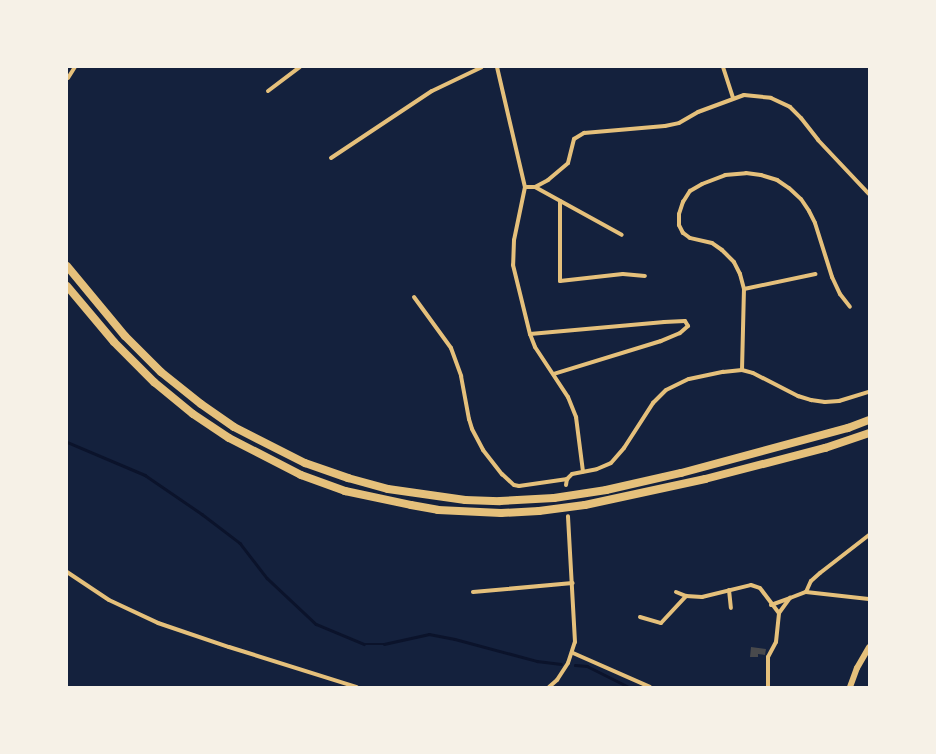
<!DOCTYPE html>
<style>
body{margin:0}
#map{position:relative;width:936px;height:754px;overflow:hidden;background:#14213d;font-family:"Exo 2",sans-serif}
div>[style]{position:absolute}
.stream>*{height:2.5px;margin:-1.25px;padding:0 1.25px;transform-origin:1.25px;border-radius:1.25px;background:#0b132b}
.building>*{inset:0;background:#48494c}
.minor>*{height:4px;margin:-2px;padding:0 2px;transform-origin:2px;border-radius:2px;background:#e5c07b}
.tertiary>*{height:6px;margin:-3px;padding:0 3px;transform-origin:3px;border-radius:3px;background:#e5c07b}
.trunk>*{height:8px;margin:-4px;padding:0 4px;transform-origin:4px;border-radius:4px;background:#e5c07b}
span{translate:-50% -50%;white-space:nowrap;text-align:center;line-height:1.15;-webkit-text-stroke:3px #f6f1e7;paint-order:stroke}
.frame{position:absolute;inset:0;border:68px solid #f6f1e7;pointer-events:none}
</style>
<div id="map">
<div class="stream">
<div style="left:67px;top:442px;width:85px;rotate:22.9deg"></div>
<div style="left:145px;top:475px;width:69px;rotate:34.4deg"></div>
<div style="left:202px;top:514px;width:48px;rotate:37.3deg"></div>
<div style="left:240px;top:543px;width:44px;rotate:52.4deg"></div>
<div style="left:267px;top:578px;width:67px;rotate:43.2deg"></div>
<div style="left:316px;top:624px;width:52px;rotate:22.6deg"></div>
<div style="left:364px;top:644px;width:20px"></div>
<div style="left:384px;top:644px;width:46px;rotate:-12.5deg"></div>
<div style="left:429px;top:634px;width:26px;rotate:11deg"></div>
<div style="left:455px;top:639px;width:85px;rotate:15deg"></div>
<div style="left:537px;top:661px;width:24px;rotate:7deg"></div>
<div style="left:575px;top:665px;width:12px;rotate:5deg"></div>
<div style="left:587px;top:666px;width:47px;rotate:26.6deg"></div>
</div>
<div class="building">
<div style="clip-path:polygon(751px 647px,766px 649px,765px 655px,758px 654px,758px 657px,750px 657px)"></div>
</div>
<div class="minor">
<div style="left:497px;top:67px;width:123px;rotate:76.9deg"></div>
<div style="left:525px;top:187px;width:54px;rotate:101.7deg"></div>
<div style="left:514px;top:240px;width:25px;rotate:92deg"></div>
<div style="left:513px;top:265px;width:71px;rotate:76.2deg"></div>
<div style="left:530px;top:334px;width:14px;rotate:69deg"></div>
<div style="left:535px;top:347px;width:60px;rotate:56.6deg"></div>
<div style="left:568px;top:397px;width:22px;rotate:68deg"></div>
<div style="left:576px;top:417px;width:55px;rotate:82.7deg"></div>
<div style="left:723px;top:67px;width:33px;rotate:72deg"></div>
<div style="left:68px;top:78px;width:13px;rotate:-58deg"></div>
<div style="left:268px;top:91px;width:40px;rotate:-37deg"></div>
<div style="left:331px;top:158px;width:121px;rotate:-33.6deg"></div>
<div style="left:432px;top:91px;width:55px;rotate:-25.6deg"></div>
<div style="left:525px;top:187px;width:10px"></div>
<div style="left:535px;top:187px;width:99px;rotate:28.9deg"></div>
<div style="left:535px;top:187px;width:15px;rotate:-28deg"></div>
<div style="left:548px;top:180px;width:26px;rotate:-40deg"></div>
<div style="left:568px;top:163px;width:25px;rotate:-76deg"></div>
<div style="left:574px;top:139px;width:12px;rotate:-31deg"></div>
<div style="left:584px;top:133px;width:81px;rotate:-4.9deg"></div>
<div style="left:665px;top:126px;width:14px;rotate:-12deg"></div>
<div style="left:679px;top:123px;width:22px;rotate:-30deg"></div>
<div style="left:698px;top:112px;width:49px;rotate:-20.3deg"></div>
<div style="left:744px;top:95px;width:27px;rotate:6deg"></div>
<div style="left:771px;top:98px;width:21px;rotate:25deg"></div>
<div style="left:790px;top:107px;width:16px;rotate:45deg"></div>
<div style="left:801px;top:118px;width:28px;rotate:52deg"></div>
<div style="left:818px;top:140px;width:74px;rotate:46.6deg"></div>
<div style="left:560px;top:201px;width:80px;rotate:90deg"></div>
<div style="left:560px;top:281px;width:63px;rotate:-6.3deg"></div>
<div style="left:623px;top:274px;width:22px;rotate:5deg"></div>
<div style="left:744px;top:289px;width:73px;rotate:-11.9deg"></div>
<div style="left:414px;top:297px;width:63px;rotate:54deg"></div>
<div style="left:451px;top:348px;width:30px;rotate:70deg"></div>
<div style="left:461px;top:376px;width:44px;rotate:79.5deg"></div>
<div style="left:469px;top:419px;width:10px;rotate:73deg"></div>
<div style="left:472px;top:429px;width:24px;rotate:62deg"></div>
<div style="left:483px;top:450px;width:31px;rotate:52deg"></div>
<div style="left:502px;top:474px;width:16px;rotate:43deg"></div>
<div style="left:514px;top:485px;width:5px;rotate:11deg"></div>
<div style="left:519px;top:486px;width:49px;rotate:-8.3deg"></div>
<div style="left:530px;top:334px;width:135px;rotate:-5.1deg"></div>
<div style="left:664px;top:322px;width:21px;rotate:-3deg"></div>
<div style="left:685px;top:321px;width:6px;rotate:59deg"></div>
<div style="left:688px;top:326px;width:11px;rotate:139deg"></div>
<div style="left:680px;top:333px;width:21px;rotate:157deg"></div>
<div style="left:661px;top:341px;width:112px;rotate:162.9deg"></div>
<div style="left:742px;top:370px;width:81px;rotate:-88.6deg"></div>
<div style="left:744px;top:289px;width:16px;rotate:-105deg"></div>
<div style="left:740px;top:274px;width:13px;rotate:-117deg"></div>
<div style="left:734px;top:262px;width:17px;rotate:-135deg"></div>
<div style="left:722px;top:250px;width:12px;rotate:-145deg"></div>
<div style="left:712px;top:243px;width:23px;rotate:-167deg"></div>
<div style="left:690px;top:238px;width:9px;rotate:-144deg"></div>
<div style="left:683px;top:233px;width:9px;rotate:-117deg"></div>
<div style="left:679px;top:225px;width:11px;rotate:-90deg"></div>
<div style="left:679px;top:214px;width:13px;rotate:-72deg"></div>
<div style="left:683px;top:202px;width:13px;rotate:-58deg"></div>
<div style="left:690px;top:191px;width:14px;rotate:-30deg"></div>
<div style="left:702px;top:184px;width:25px;rotate:-21deg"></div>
<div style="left:725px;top:175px;width:21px;rotate:-5deg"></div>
<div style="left:746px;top:173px;width:15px;rotate:8deg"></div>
<div style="left:761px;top:175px;width:17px;rotate:17deg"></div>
<div style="left:777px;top:180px;width:14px;rotate:34deg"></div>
<div style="left:789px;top:188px;width:16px;rotate:43deg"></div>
<div style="left:801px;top:199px;width:14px;rotate:56deg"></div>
<div style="left:809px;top:211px;width:13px;rotate:63deg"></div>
<div style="left:815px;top:223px;width:57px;rotate:72.5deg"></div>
<div style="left:832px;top:277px;width:19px;rotate:65deg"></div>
<div style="left:840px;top:294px;width:16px;rotate:52deg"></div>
<div style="left:566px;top:485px;width:6px;rotate:-81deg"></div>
<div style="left:567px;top:479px;width:7px;rotate:-45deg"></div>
<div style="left:572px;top:474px;width:25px;rotate:-11deg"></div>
<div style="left:597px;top:469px;width:15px;rotate:-23deg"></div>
<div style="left:611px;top:463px;width:20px;rotate:-49deg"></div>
<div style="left:624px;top:448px;width:54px;rotate:-57.2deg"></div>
<div style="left:653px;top:403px;width:18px;rotate:-45deg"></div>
<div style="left:666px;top:390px;width:25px;rotate:-26deg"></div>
<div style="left:689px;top:379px;width:35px;rotate:-12deg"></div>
<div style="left:723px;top:372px;width:19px;rotate:-6deg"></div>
<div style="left:742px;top:370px;width:11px;rotate:15deg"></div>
<div style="left:753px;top:373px;width:51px;rotate:27.1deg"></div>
<div style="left:798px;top:396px;width:14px;rotate:17deg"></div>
<div style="left:811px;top:400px;width:14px;rotate:8deg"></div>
<div style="left:825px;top:402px;width:14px;rotate:-4deg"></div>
<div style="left:839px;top:401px;width:31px;rotate:-17deg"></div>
<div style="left:67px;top:572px;width:50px;rotate:33.7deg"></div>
<div style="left:109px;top:600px;width:54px;rotate:25.1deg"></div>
<div style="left:158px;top:623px;width:75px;rotate:18.7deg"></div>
<div style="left:229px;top:647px;width:134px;rotate:17.4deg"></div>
<div style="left:729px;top:590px;width:18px;rotate:84deg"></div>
<div style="left:473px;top:592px;width:100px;rotate:-5.1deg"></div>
<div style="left:676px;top:592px;width:11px;rotate:22deg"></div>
<div style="left:686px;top:596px;width:16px;rotate:4deg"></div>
<div style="left:702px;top:597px;width:50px;rotate:-13.8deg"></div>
<div style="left:751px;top:585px;width:9px;rotate:18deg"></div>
<div style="left:760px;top:588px;width:31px;rotate:53deg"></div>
<div style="left:806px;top:592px;width:12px;rotate:-66deg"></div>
<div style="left:811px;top:581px;width:12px;rotate:-42deg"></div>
<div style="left:820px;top:573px;width:62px;rotate:-37.8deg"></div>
<div style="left:771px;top:605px;width:20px;rotate:-20deg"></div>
<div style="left:640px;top:617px;width:22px;rotate:16deg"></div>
<div style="left:661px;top:623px;width:37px;rotate:-47deg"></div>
<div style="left:573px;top:653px;width:84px;rotate:23.8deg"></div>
<div style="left:549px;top:687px;width:11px;rotate:-41deg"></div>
<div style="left:557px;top:680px;width:20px;rotate:-57deg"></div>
<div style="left:568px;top:663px;width:22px;rotate:-72deg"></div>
<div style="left:575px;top:642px;width:126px;rotate:-93.2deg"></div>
<div style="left:768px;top:687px;width:30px;rotate:-90deg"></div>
<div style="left:768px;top:657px;width:17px;rotate:-62deg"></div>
<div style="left:776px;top:642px;width:29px;rotate:-84deg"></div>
<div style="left:779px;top:613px;width:19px;rotate:-54deg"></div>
<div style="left:790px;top:598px;width:17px;rotate:-21deg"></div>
<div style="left:806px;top:592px;width:63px;rotate:6.3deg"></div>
</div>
<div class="tertiary">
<div style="left:850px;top:687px;width:20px;rotate:-70deg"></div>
<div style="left:857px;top:668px;width:24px;rotate:-60deg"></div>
</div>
<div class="trunk">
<div style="left:67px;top:266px;width:91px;rotate:50.4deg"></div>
<div style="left:125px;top:336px;width:51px;rotate:45deg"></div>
<div style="left:161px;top:372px;width:51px;rotate:38.7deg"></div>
<div style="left:201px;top:404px;width:40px;rotate:34.9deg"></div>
<div style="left:234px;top:427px;width:80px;rotate:26.9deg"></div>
<div style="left:305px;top:463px;width:46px;rotate:19.2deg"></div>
<div style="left:348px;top:478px;width:41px;rotate:15.4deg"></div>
<div style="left:388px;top:489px;width:78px;rotate:8.1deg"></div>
<div style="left:465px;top:500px;width:35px;rotate:2deg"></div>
<div style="left:500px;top:501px;width:54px;rotate:-3.2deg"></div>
<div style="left:554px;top:498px;width:53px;rotate:-8.7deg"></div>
<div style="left:606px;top:490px;width:77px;rotate:-12.8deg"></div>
<div style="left:681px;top:473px;width:173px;rotate:-15.1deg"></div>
<div style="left:848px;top:428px;width:22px;rotate:-21deg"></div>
<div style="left:67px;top:286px;width:73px;rotate:50deg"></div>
<div style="left:114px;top:342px;width:57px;rotate:45deg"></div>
<div style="left:154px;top:382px;width:50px;rotate:39.4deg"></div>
<div style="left:193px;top:414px;width:43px;rotate:33.7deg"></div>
<div style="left:229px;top:438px;width:81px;rotate:27.2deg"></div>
<div style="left:301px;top:475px;width:47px;rotate:20deg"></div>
<div style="left:345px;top:491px;width:67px;rotate:12deg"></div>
<div style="left:411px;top:505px;width:27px;rotate:10deg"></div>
<div style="left:438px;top:510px;width:63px;rotate:2.7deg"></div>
<div style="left:501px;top:513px;width:38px;rotate:-3deg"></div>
<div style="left:539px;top:511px;width:46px;rotate:-7.4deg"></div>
<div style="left:585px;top:505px;width:123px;rotate:-12.2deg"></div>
<div style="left:705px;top:479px;width:124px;rotate:-14.5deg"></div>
<div style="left:825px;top:448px;width:46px;rotate:-18.8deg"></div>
</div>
<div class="frame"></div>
</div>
